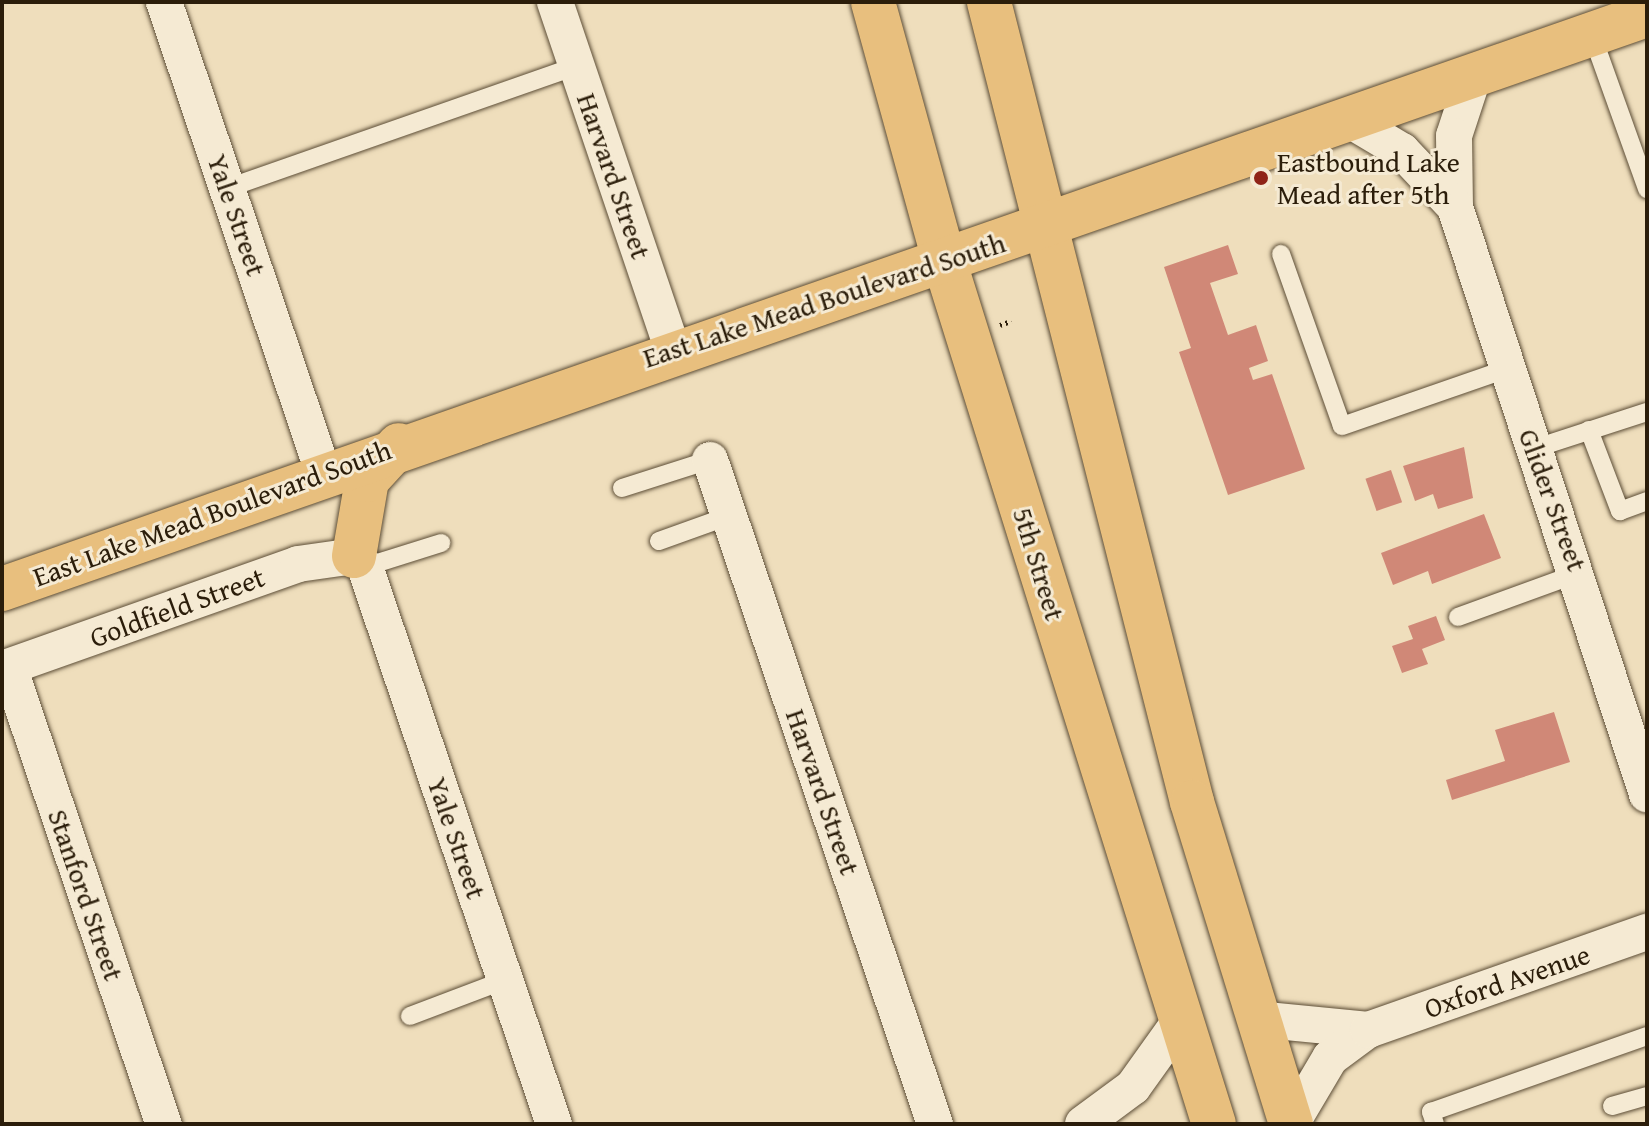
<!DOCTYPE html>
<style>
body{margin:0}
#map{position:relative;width:1649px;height:1126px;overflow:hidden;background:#efdebc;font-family:"Gentium Book Plus",serif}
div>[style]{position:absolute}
.building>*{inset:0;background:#d08877;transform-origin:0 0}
.path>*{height:5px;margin-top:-2.5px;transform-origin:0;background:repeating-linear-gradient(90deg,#2b1d0a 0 2px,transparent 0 6px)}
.roads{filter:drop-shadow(0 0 2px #5c4d36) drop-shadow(0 0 2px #5c4d36)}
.service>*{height:18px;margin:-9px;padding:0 9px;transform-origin:9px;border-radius:9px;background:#f5ead3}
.minor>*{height:36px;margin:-18px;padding:0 18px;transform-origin:18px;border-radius:18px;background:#f5ead3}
.primary>*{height:44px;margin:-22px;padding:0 22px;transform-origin:22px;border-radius:22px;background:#e8bf7e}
.dots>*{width:22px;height:22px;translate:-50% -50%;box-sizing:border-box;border:4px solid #f5ead3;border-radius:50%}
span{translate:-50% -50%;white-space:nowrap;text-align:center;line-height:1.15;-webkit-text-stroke:6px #f5ead3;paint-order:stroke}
.poi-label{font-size:28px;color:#2b1d0a}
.left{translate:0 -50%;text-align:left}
.street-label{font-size:28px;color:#2b1d0a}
.frame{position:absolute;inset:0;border:4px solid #2b1d0a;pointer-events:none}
</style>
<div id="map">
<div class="building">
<div style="clip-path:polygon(1228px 245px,1238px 274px,1210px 283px,1228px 335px,1256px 325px,1268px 361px,1249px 368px,1253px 380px,1272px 374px,1305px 469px,1228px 495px,1179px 352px,1191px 348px,1164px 267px)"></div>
<div style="clip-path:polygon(1464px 447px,1473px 498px,1438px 509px,1433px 494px,1415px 501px,1403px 466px)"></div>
<div style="left:1391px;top:470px;width:34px;height:27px;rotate:71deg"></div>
<div style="clip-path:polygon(1484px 514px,1501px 558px,1432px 584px,1428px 571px,1393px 585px,1381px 553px)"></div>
<div style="clip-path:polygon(1436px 616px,1445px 640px,1422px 649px,1428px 664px,1402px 673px,1392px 646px,1413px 639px,1408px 626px)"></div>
<div style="clip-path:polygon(1554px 712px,1570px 762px,1452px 800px,1446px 780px,1505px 761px,1495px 730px)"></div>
</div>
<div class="path">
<div style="left:1000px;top:325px;width:12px;rotate:-20deg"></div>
</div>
<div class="roads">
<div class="service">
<div style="left:1592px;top:35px;width:164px;rotate:70.3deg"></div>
<div style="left:228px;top:188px;width:370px;rotate:-19.3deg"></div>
<div style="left:1281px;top:254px;width:182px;rotate:70.5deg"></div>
<div style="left:1342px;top:426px;width:175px;rotate:-19.1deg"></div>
<div style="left:1589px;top:430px;width:87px;rotate:69.1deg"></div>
<div style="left:1620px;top:511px;width:29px;rotate:-20deg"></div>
<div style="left:1533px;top:449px;width:120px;rotate:-18deg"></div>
<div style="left:622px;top:488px;width:92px;rotate:-17.7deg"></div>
<div style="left:659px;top:541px;width:74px;rotate:-19.7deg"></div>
<div style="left:365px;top:567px;width:80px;rotate:-17.5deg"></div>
<div style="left:1458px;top:617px;width:129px;rotate:-20deg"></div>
<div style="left:410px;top:1016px;width:102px;rotate:-20.8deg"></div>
<div style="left:1612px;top:1106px;width:36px;rotate:-16deg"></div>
<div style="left:1435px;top:1124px;width:13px;rotate:-108deg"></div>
<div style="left:1431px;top:1112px;width:229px;rotate:-19.4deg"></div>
</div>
<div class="minor">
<div style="left:164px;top:2px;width:497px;rotate:71.3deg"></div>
<div style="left:555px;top:2px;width:367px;rotate:71.3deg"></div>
<div style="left:1474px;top:75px;width:64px;rotate:108.2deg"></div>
<div style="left:1454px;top:136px;width:71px;rotate:89.2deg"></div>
<div style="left:1455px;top:207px;width:618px;rotate:71.89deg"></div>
<div style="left:1348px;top:119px;width:63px;rotate:30.7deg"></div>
<div style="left:1402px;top:151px;width:77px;rotate:46.6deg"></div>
<div style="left:710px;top:460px;width:701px;rotate:71.28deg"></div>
<div style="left:9px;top:667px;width:483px;rotate:71.3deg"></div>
<div style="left:2px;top:669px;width:314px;rotate:-19.5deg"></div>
<div style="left:298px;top:564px;width:57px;rotate:-8.1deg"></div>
<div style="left:354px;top:556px;width:16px;rotate:45deg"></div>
<div style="left:365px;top:567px;width:588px;rotate:71.26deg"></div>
<div style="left:1256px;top:1019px;width:113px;rotate:5.6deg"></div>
<div style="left:1083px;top:1124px;width:62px;rotate:-36.5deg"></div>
<div style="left:1133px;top:1087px;width:82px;rotate:-54.4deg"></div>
<div style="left:1291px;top:1124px;width:77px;rotate:-59.4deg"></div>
<div style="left:1330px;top:1058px;width:47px;rotate:-36.4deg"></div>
<div style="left:1368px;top:1030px;width:296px;rotate:-19.4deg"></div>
</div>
<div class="primary">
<div style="left:873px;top:2px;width:268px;rotate:74.6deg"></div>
<div style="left:944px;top:260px;width:905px;rotate:72.65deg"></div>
<div style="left:989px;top:2px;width:825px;rotate:75.76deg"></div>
<div style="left:1192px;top:802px;width:337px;rotate:72.9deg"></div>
<div style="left:354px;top:556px;width:77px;rotate:-80.3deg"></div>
<div style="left:367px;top:480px;width:47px;rotate:-47.6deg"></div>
<div style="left:2px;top:589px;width:1742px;rotate:-19.24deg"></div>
</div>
</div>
<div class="dots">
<div style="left:1261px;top:178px;background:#8f2418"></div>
</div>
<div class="poi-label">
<span class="left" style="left:1277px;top:178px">Eastbound Lake<br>Mead after 5th</span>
</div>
<div class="street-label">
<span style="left:614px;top:176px;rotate:71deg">Harvard Street</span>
<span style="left:237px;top:215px;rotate:71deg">Yale Street</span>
<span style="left:824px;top:300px;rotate:-18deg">East Lake Mead Boulevard South</span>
<span style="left:1553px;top:500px;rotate:70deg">Glider Street</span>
<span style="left:212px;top:513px;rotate:-20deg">East Lake Mead Boulevard South</span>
<span style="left:1039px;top:564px;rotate:73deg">5th Street</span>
<span style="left:177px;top:607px;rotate:-20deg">Goldfield Street</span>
<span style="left:823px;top:792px;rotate:71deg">Harvard Street</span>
<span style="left:457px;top:838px;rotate:71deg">Yale Street</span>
<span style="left:86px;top:895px;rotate:71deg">Stanford Street</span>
<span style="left:1507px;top:981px;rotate:-19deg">Oxford Avenue</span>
</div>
<div class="frame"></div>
</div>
